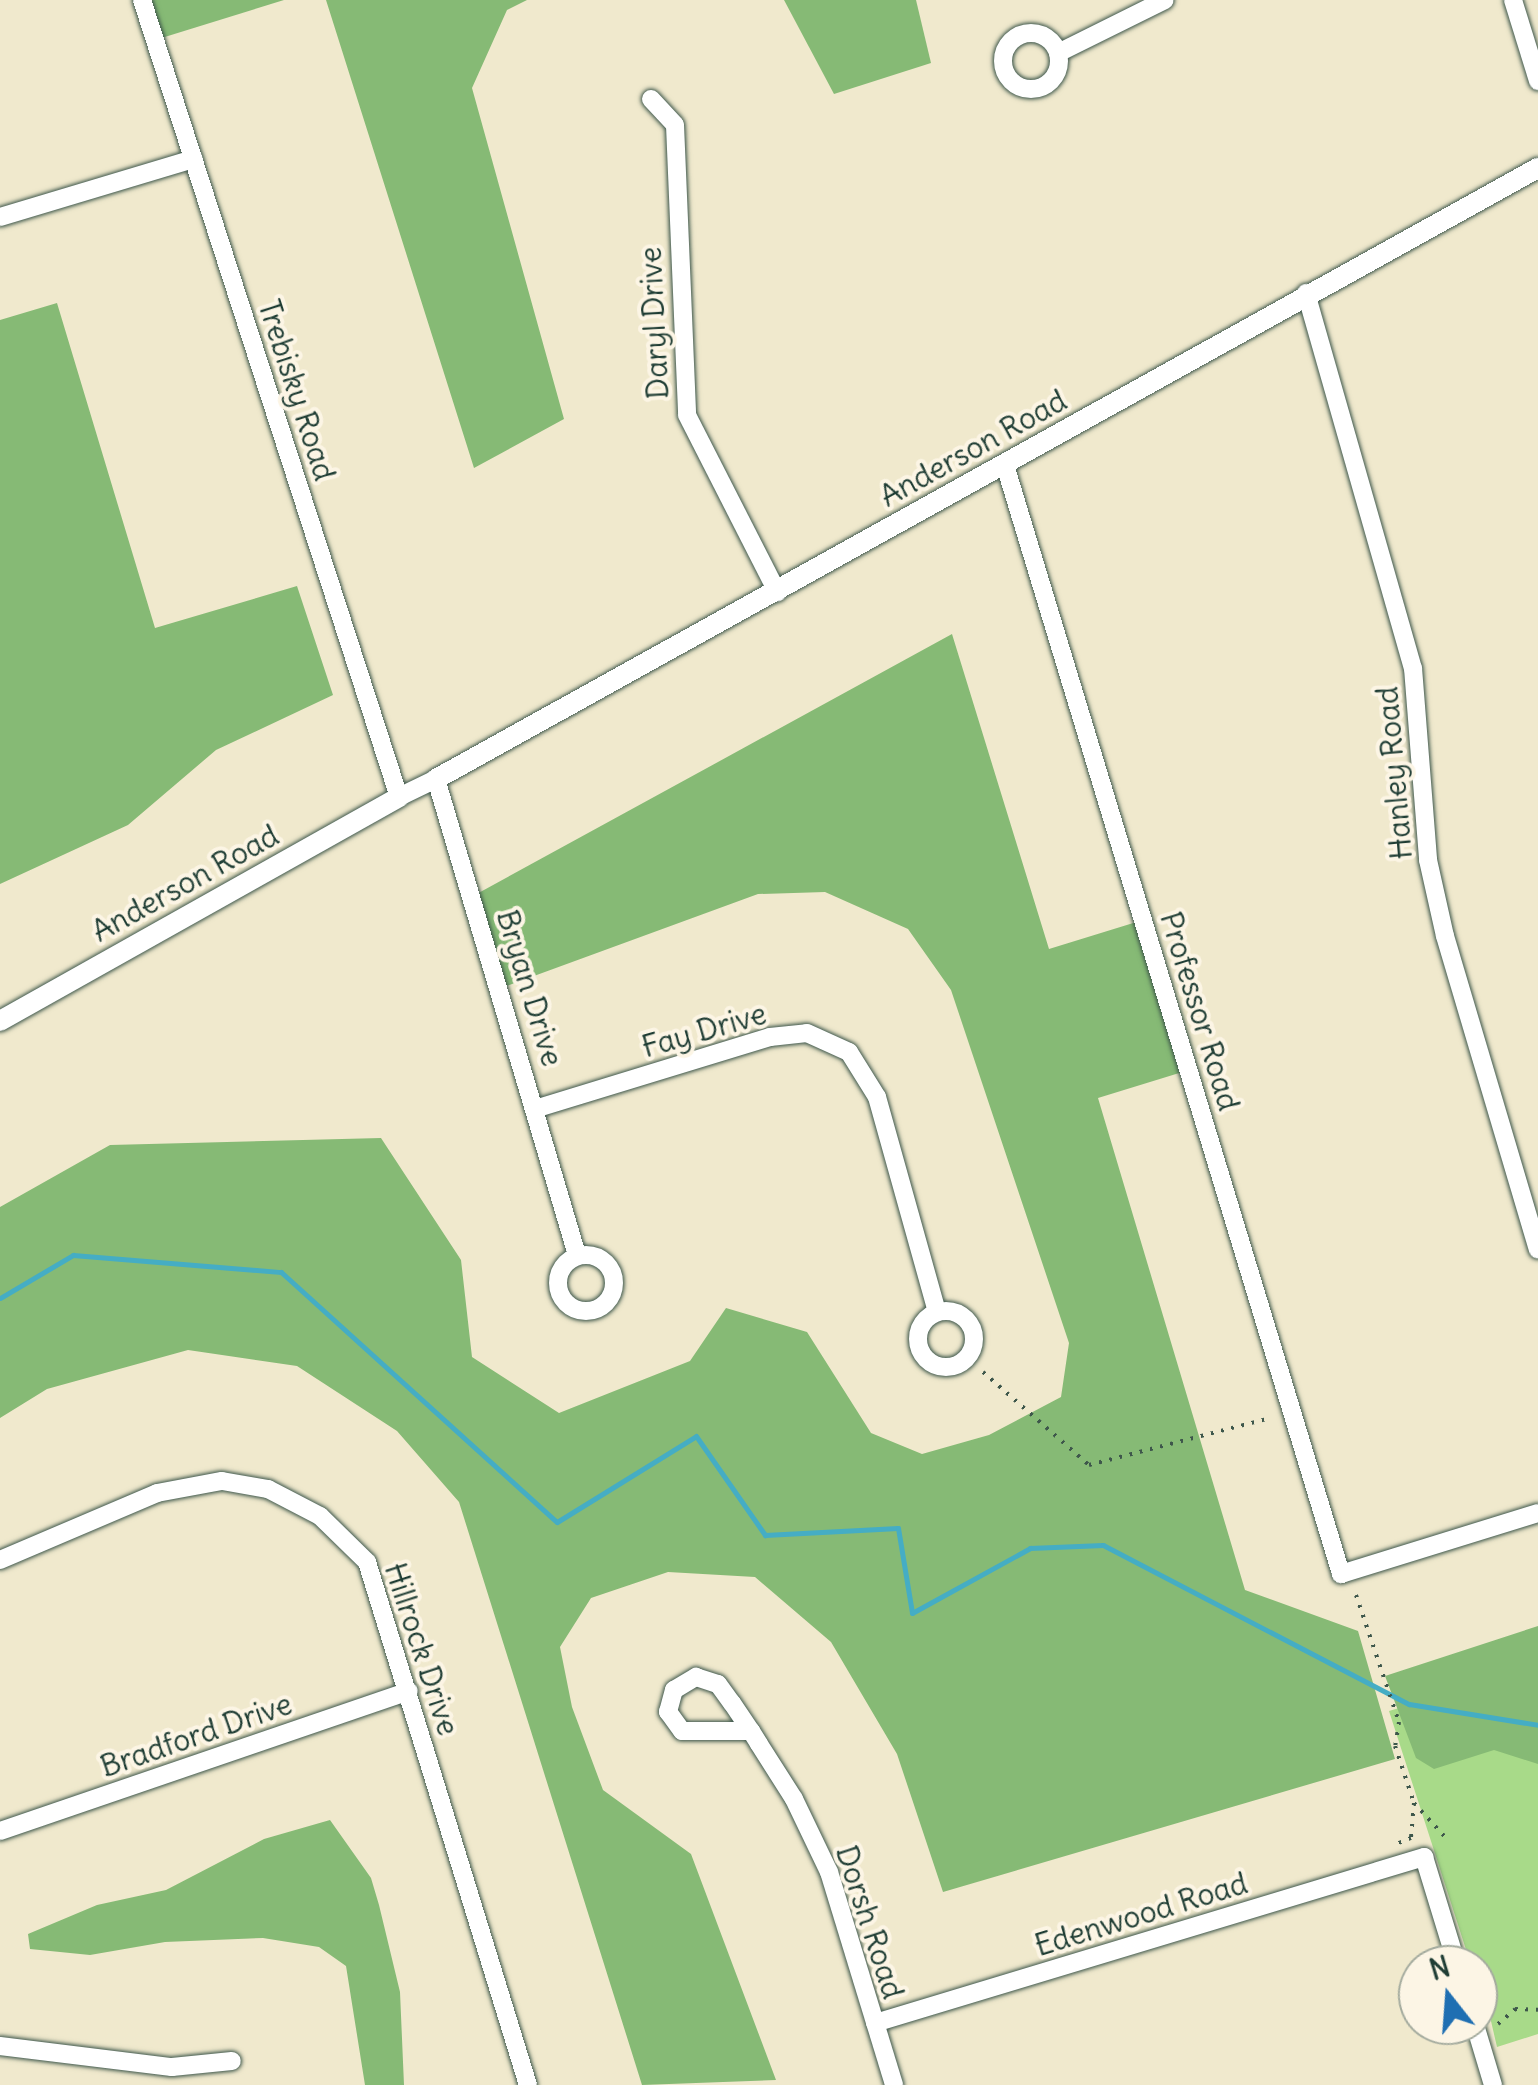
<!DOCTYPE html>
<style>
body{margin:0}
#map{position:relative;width:1538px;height:2085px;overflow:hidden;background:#f0e9cd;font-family:Delius,sans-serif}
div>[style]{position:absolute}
.green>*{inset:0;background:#a8da89}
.forest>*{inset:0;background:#86ba75}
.stream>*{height:5px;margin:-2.5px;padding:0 2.5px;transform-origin:2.5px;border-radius:2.5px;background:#45adc4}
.path>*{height:4px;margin-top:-2px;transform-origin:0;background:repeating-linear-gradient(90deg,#3e574b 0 2.5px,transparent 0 10.5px)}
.roads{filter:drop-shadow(0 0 2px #3e574b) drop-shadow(0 0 2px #3e574b)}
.minor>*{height:18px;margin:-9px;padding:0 9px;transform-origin:9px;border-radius:9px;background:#fff}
.minor>.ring{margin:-9px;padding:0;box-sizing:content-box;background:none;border:18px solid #fff;border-radius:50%}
.tertiary>*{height:20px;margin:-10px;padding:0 10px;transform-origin:10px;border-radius:10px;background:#fff}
span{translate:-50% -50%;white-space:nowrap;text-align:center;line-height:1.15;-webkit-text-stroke:8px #fcf5e5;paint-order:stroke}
.street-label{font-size:30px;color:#1f3d34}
.north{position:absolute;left:1398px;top:1945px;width:100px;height:100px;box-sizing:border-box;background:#fcf5e5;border:2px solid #a4ab9e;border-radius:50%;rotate:343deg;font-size:28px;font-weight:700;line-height:40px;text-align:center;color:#1f3d34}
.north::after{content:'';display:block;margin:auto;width:35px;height:45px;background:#1f6fb2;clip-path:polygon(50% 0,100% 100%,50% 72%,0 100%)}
</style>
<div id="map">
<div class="green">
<div style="clip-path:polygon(1538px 1667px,1538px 2034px,1497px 2047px,1478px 1965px,1471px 1965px,1389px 1711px)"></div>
</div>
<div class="forest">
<div style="clip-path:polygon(142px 0,284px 0,155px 40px)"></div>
<div style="clip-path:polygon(326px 0,527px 0,507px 10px,472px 88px,564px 419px,474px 468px)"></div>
<div style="clip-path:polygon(784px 0,916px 0,931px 63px,834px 94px)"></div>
<div style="clip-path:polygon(57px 303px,155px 628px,297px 586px,333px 695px,216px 750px,128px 825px,0 884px,0 320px)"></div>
<div style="clip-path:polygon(952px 634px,1049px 949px,1143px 920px,1189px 1070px,1098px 1098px,1245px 1590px,1358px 1631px,1395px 1759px,943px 1892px,897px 1754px,831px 1642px,755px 1577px,668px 1572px,591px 1598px,560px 1647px,572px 1707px,603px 1790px,691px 1854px,776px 2080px,642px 2085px,459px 1502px,397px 1431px,297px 1366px,188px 1350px,47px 1389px,0 1418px,0 1207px,110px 1145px,381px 1138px,461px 1260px,472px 1357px,559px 1413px,690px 1361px,726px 1308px,807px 1332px,871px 1433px,922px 1454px,989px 1435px,1061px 1397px,1069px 1343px,951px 990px,908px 929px,825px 892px,758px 894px,501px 988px,473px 896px)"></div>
<div style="clip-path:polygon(1538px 1626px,1538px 1764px,1494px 1750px,1434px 1769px,1416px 1758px,1385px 1676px)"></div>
<div style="clip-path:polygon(330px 1820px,371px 1878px,379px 1905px,400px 1992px,404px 2085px,365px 2085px,346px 1966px,319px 1947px,263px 1938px,165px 1942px,90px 1955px,30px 1949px,28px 1934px,97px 1905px,166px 1890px,264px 1839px)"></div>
</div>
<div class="stream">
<div style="left:0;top:1298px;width:85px;rotate:-30.5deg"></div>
<div style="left:73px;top:1255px;width:209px;rotate:4.7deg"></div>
<div style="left:281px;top:1272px;width:372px;rotate:42.2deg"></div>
<div style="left:557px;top:1522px;width:163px;rotate:-31.7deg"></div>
<div style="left:696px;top:1436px;width:121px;rotate:55.1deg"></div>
<div style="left:765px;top:1535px;width:133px;rotate:-3deg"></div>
<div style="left:898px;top:1528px;width:86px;rotate:80.6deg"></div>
<div style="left:912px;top:1613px;width:135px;rotate:-28.8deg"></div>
<div style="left:1030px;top:1548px;width:73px;rotate:-2.4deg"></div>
<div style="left:1103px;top:1545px;width:345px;rotate:27.5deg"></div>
<div style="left:1409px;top:1704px;width:131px;rotate:9.2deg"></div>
</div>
<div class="path">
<div style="left:983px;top:1372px;width:141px;rotate:41.3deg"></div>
<div style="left:1089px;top:1465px;width:184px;rotate:-14.5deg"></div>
<div style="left:1356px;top:1595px;width:134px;rotate:71.3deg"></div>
<div style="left:1399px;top:1722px;width:24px;rotate:99deg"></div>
<div style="left:1395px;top:1746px;width:60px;rotate:71.6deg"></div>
<div style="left:1414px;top:1803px;width:35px;rotate:95deg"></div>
<div style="left:1411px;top:1838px;width:18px;rotate:158deg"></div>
<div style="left:1414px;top:1803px;width:46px;rotate:47.6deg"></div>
<div style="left:1498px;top:2024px;width:23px;rotate:-41deg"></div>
<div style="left:1515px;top:2009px;width:23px;rotate:2deg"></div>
</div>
<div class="roads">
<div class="minor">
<div style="left:142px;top:0;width:837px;rotate:72.13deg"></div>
<div style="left:399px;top:797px;width:41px;rotate:-25.9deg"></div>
<div style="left:436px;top:779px;width:497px;rotate:73.5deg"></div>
<div style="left:1513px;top:0;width:85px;rotate:72.8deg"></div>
<div class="ring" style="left:1003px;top:33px;width:38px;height:38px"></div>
<div style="left:1058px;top:53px;width:119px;rotate:-26.4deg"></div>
<div style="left:651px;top:99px;width:35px;rotate:47deg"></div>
<div style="left:675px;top:125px;width:290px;rotate:87.6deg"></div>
<div style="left:687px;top:415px;width:199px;rotate:63deg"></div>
<div style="left:0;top:217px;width:202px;rotate:-16.7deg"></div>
<div style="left:1306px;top:293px;width:390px;rotate:74.1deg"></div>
<div style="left:1413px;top:668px;width:193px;rotate:85.5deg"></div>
<div style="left:1428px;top:860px;width:78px;rotate:77.4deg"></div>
<div style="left:1445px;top:936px;width:327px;rotate:73.5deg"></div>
<div style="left:1005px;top:465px;width:1159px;rotate:73.14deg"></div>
<div style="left:1341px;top:1574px;width:206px;rotate:-17.2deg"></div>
<div style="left:538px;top:1108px;width:243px;rotate:-17deg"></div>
<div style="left:770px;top:1037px;width:37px;rotate:-6deg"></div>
<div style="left:807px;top:1033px;width:46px;rotate:24.3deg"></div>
<div style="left:849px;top:1052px;width:53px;rotate:58.1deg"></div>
<div style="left:877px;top:1097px;width:223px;rotate:74.4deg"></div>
<div class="ring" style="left:558px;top:1255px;width:38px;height:38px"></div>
<div class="ring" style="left:918px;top:1311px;width:38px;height:38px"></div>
<div style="left:0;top:1560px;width:171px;rotate:-23.1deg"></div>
<div style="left:157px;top:1493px;width:66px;rotate:-10.5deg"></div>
<div style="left:222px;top:1481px;width:47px;rotate:9.9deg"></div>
<div style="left:268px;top:1489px;width:59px;rotate:27.4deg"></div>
<div style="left:320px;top:1516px;width:66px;rotate:44.4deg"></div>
<div style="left:367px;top:1562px;width:547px;rotate:72.89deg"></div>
<div style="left:751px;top:1731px;width:69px;rotate:180deg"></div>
<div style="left:682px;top:1731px;width:24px;rotate:-126deg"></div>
<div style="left:668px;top:1712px;width:23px;rotate:-75deg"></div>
<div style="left:674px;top:1690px;width:26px;rotate:-31deg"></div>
<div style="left:696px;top:1677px;width:23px;rotate:18deg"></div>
<div style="left:718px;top:1684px;width:24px;rotate:54deg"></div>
<div style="left:732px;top:1703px;width:34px;rotate:56deg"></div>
<div style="left:751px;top:1731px;width:15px;rotate:58deg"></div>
<div style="left:759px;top:1744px;width:65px;rotate:57.5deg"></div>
<div style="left:794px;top:1799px;width:81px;rotate:64.4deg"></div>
<div style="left:829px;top:1872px;width:223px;rotate:73deg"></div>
<div style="left:0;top:1831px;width:432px;rotate:-18.9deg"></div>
<div style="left:875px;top:2023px;width:574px;rotate:-16.82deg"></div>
<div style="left:1424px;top:1857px;width:113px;rotate:73deg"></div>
<div style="left:1475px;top:2025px;width:63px;rotate:73.3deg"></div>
<div style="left:0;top:2046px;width:173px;rotate:7deg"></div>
<div style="left:172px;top:2067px;width:60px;rotate:-5.7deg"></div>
</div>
<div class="tertiary">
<div style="left:436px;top:779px;width:1260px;rotate:-29.01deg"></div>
<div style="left:0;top:1021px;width:458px;rotate:-29.3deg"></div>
</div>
</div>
<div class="street-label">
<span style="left:654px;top:323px;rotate:-93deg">Daryl Drive</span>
<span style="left:297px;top:390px;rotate:72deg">Trebisky Road</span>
<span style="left:973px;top:448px;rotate:-29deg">Anderson Road</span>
<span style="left:1394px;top:773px;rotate:-95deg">Hanley Road</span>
<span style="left:185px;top:883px;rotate:-29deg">Anderson Road</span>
<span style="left:530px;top:988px;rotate:73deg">Bryan Drive</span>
<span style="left:1200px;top:1011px;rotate:73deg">Professor Road</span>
<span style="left:704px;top:1030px;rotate:-16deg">Fay Drive</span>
<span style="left:422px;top:1649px;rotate:72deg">Hillrock Drive</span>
<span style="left:196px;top:1735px;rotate:-19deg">Bradford Drive</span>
<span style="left:1141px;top:1914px;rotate:-17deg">Edenwood Road</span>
<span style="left:870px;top:1922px;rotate:72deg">Dorsh Road</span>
</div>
<div class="north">N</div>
</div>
